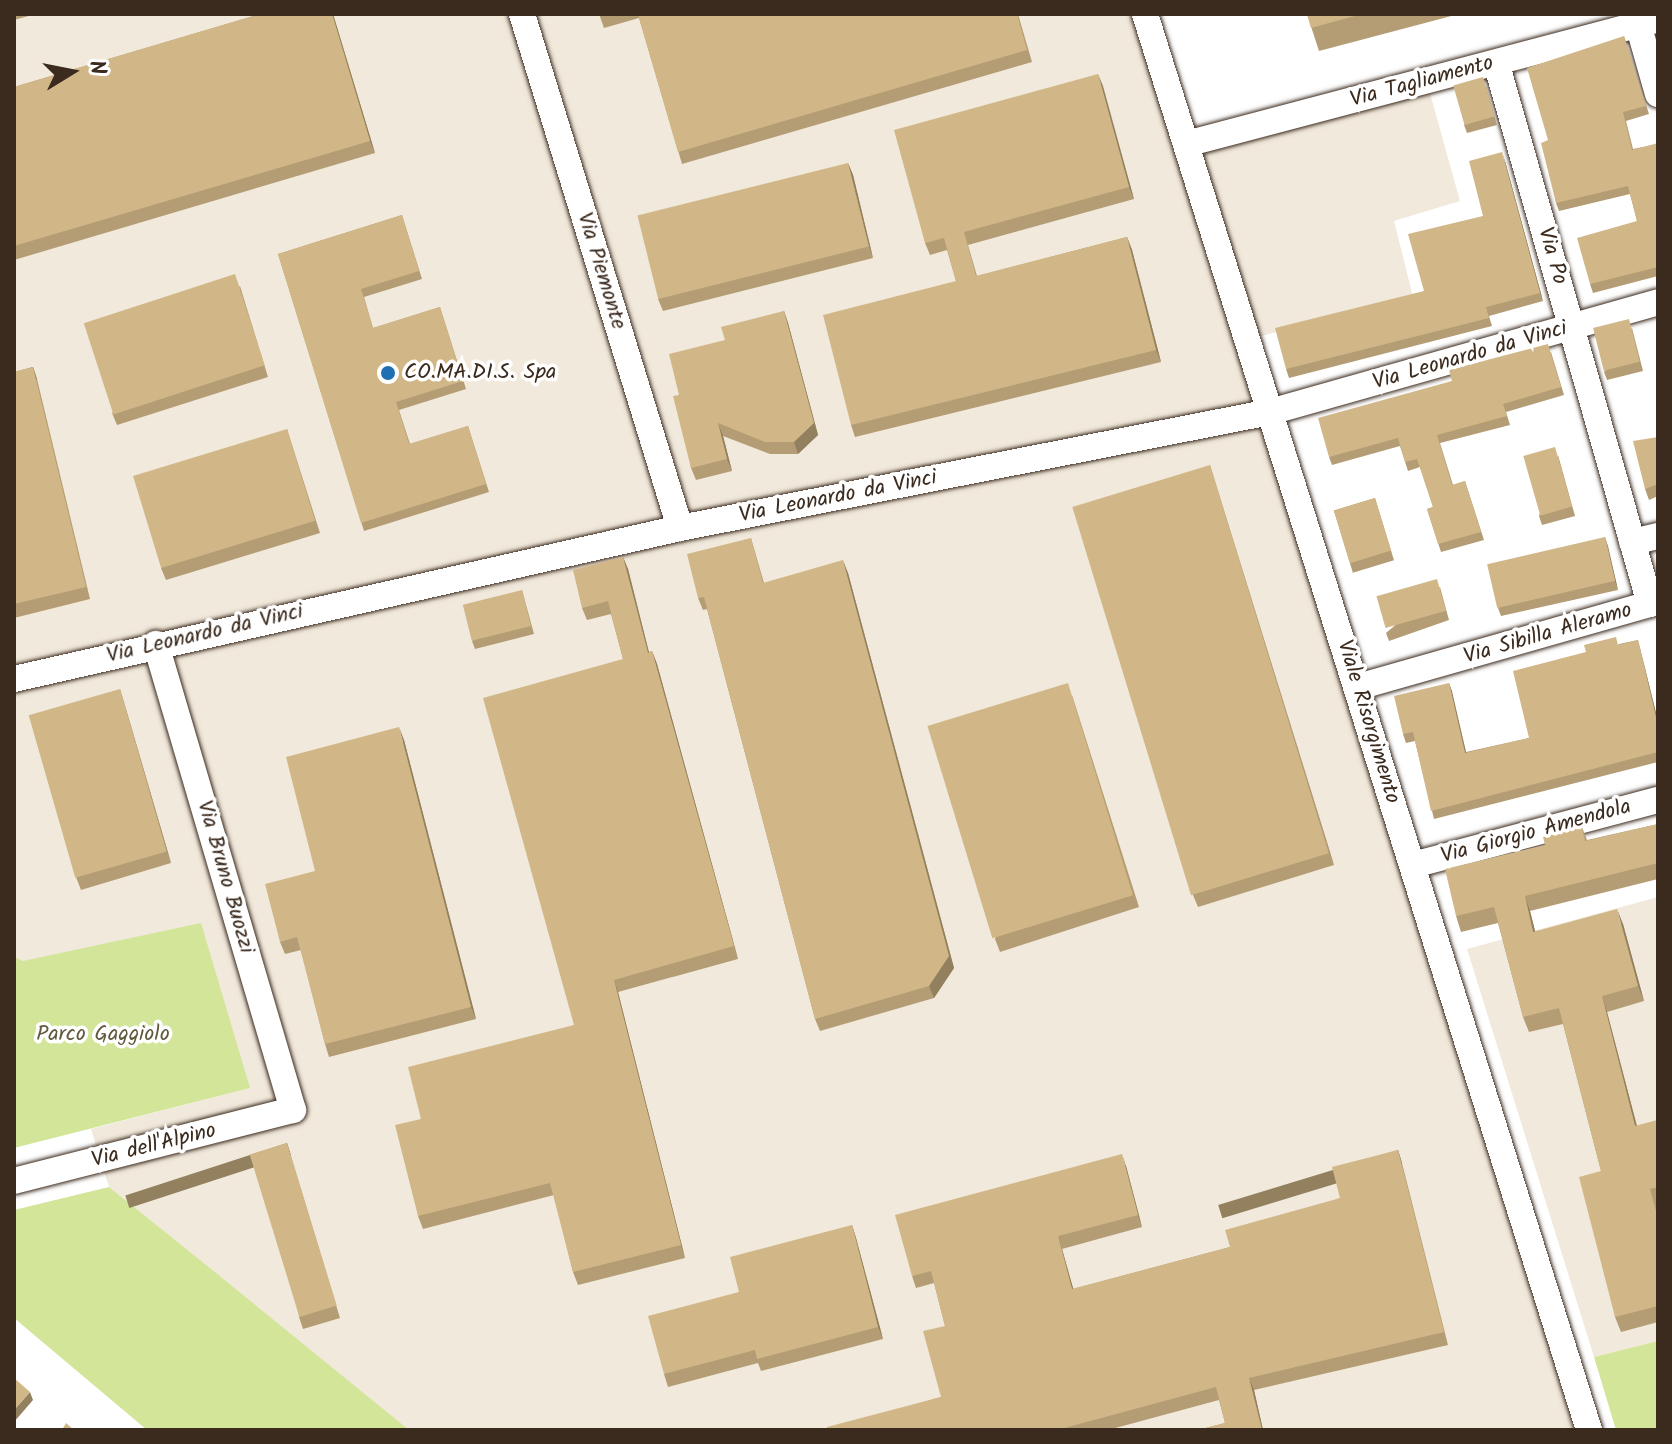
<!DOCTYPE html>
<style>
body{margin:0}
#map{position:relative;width:1672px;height:1444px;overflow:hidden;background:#fff;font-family:Kalam,sans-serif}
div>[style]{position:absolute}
.built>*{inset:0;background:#f1e9db}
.green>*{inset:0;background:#d2e599}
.roads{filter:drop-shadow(0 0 2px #3b2a1e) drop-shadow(0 0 2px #3b2a1e)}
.street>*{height:26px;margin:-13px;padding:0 13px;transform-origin:13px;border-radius:13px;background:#fff}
.wall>*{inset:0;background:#b49d74;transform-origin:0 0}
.shaded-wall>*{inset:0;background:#92805e;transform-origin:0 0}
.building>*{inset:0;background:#d1b787;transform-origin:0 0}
.dots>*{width:22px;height:22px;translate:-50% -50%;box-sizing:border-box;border:4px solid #fff;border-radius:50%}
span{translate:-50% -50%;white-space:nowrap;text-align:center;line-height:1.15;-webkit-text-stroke:7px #fff;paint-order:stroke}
.street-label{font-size:22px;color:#3b2a1e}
.poi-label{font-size:22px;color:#3b2a1e}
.left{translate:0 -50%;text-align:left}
.park-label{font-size:22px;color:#61593d}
.frame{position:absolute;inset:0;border:16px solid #3b2a1e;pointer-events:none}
.north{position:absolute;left:32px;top:32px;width:80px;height:80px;-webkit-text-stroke:6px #fff;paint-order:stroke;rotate:80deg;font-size:22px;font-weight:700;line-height:32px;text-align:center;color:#3b2a1e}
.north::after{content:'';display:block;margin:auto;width:28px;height:36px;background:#3b2a1e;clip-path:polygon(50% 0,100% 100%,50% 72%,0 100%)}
</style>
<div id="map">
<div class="built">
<div style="clip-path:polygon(14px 14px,1137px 14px,1581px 1430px,408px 1430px,109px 1187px,91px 1129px,249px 1088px,14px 957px)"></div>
<div style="clip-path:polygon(1428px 86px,1460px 201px,1394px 221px,1413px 297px,1250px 339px,1189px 148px)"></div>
<div style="clip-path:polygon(1658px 897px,1658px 1341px,1594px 1357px,1467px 949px)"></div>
</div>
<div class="green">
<div style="clip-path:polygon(201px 923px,250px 1088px,14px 1148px,14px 957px,23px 961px)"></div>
<div style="clip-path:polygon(109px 1187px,216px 1273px,409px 1430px,147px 1430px,14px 1318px,14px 1210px)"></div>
<div style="clip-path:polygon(1658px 1341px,1658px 1430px,1616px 1430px,1594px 1357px)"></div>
</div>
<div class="roads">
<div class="street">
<div style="left:522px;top:14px;width:538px;rotate:72.91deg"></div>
<div style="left:1145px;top:14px;width:1484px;rotate:72.59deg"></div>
<div style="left:1638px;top:24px;width:73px;rotate:74.1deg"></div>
<div style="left:1186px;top:144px;width:488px;rotate:-14.8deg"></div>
<div style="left:1632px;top:542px;width:27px;rotate:-13deg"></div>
<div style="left:14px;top:679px;width:683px;rotate:-12.77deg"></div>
<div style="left:680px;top:528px;width:601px;rotate:-11.12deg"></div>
<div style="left:1270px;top:412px;width:403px;rotate:-15.8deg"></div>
<div style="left:1358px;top:687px;width:304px;rotate:-15.9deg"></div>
<div style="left:1650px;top:604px;width:563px;rotate:-105.86deg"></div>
<div style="left:1413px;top:865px;width:253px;rotate:-14.9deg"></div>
<div style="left:14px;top:1181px;width:288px;rotate:-14.3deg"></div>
<div style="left:293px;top:1110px;width:486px;rotate:-106.4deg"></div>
</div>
</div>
<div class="wall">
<div style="clip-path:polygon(14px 14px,36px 14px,14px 20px)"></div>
<div style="clip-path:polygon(260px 14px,333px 14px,375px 153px,14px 260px,14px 87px)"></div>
<div style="clip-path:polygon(599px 14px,1018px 14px,1032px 62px,682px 164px,639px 18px,604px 28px)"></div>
<div style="clip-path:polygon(1307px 14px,1459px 14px,1319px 51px)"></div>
<div style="clip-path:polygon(1624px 36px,1649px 114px,1626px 121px,1633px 149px,1658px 144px,1658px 276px,1593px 293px,1590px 284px,1637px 221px,1630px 194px,1559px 211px,1556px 203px,1548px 140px)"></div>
<div style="clip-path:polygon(1098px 74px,1134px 199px,968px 245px,977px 276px,1127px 237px,1132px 250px,1161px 362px,855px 437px,851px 425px,956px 281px,947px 250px,930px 255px,925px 243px)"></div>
<div style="clip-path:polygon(1486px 86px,1497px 125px,1467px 133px,1464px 125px)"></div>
<div style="clip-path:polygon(1505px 161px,1543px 301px,1489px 316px,1492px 326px,1289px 378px,1286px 369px,1424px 291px,1483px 216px)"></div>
<div style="clip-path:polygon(848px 163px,853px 175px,873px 258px,663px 311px,658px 299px)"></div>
<div style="clip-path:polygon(402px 215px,422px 279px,364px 297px,373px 328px,440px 307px,466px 389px,399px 410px,410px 444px,468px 426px,489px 492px,364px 531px,278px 254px)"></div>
<div style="clip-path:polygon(240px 286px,268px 377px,117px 425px,112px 413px)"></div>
<div style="clip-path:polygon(784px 311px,788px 323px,818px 435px,798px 454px,770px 454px,723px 436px,732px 471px,696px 480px,691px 468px,679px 395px,725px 340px)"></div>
<div style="clip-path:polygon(1632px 328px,1643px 371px,1607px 380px,1604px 372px)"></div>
<div style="clip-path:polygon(1551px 352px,1564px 395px,1506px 412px,1510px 425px,1440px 443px,1453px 485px,1465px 481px,1484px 540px,1441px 552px,1427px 509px,1433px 507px,1420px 467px,1408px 471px,1400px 446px,1332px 465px,1329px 457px,1452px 381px)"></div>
<div style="clip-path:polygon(33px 367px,37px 379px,90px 599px,14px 618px,14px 372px)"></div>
<div style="clip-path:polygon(287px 429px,320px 533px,166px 580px,161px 568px)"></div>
<div style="clip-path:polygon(1658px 437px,1658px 496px,1649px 500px,1645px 489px)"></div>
<div style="clip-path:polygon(1558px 455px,1575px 516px,1542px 525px,1539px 516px)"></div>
<div style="clip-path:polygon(1210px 465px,1334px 865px,1198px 907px,1193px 895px)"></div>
<div style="left:1375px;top:498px;width:65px;height:43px;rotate:73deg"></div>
<div style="clip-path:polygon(1605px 537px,1618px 590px,1501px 616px,1498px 608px)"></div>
<div style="clip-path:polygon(751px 538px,764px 583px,848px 573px,954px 968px,934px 998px,820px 1031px,815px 1019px,707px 609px,703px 610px,698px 598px)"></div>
<div style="clip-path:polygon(623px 557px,628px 569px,649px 652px,652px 651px,657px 664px,738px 959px,618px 992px,685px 1258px,578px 1285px,573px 1272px,554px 1195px,423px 1229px,418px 1216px,421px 1119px,574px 1025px,623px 659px,611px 614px,587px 620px,582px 608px)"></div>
<div style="clip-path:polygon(1440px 587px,1449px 620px,1389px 641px,1386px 633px)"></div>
<div style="clip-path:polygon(522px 590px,534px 634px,475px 649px,472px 641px)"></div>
<div style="clip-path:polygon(1638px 640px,1658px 721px,1658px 762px,1434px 819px,1415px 741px,1406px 743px,1403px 734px,1449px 683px,1466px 752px,1529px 738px,1619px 644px)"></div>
<div style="clip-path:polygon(120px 689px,171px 863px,81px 890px,76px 877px)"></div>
<div style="clip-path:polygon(1072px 695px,1139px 907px,1000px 952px,995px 939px)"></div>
<div style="clip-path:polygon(404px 740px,476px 1019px,329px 1057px,325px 1044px,301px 950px,285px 954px,280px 942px,315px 871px)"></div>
<div style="clip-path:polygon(1658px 824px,1658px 879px,1530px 911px,1535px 931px,1623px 924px,1644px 1001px,1607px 1012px,1637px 1126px,1658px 1120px,1658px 1204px,1656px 1205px,1658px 1213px,1658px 1322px,1621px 1332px,1615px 1317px,1601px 1171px,1563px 1024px,1529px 1032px,1523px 1017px,1498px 923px,1461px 932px,1456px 916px,1582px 827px,1587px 840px)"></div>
<div style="clip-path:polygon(287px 1143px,340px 1318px,303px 1329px,299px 1317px)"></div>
<div style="clip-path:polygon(1398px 1150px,1402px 1163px,1448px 1345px,1254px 1390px,1263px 1430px,1198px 1430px,1225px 1423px,1219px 1400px,1108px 1430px,827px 1430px,941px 1397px,945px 1326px,934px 1283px,916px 1288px,912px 1276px,1126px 1166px,1142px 1227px,1062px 1249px,1073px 1289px,1230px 1247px,1340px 1198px)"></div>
<div style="clip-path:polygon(852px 1225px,856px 1238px,883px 1339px,761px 1371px,758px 1363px,668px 1387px,664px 1374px,739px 1292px)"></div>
</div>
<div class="shaded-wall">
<div style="clip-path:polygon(332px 14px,333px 14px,375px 153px,370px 141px)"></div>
<div style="clip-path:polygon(1098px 74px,1103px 86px,1134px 199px,1129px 187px)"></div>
<div style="clip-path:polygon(1502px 152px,1505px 161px,1543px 301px,1540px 293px)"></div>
<div style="clip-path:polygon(848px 163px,853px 175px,873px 258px,869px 246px)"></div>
<div style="clip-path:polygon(1127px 237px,1132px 250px,1161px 362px,1156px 350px)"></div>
<div style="clip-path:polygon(784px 311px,788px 323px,818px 435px,798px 454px,794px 442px)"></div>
<div style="left:33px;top:367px;width:13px;height:226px;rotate:72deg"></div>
<div style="clip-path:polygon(718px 423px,723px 436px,732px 471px,727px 459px)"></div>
<div style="clip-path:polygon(1210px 465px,1214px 478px,1334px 865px,1330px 853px)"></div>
<div style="clip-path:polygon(1605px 537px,1608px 546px,1618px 590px,1615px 581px)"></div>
<div style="clip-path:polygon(623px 557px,628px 569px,652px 665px,648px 653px)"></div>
<div style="clip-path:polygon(843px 560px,848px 573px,954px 968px,934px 998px,929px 986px)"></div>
<div style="clip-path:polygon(1638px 640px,1658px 721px,1658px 726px)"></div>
<div style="clip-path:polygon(652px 651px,657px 664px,738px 959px,734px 946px)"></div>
<div style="clip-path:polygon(1449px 683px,1452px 691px,1468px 761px,1465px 753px)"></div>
<div style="clip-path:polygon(120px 689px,124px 702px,171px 863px,167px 851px)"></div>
<div style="clip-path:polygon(399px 727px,404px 740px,476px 1019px,471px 1007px)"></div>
<div style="clip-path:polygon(1525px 896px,1530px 911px,1539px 947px,1533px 932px)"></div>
<div style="clip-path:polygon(1617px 909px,1623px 924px,1644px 1001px,1638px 986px)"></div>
<div style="clip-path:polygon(614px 980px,618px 992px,685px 1258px,681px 1245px)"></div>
<div style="clip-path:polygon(1602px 996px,1607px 1012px,1641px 1142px,1635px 1126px)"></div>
<div style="left:287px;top:1143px;width:13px;height:170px;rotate:72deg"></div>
<div style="left:1398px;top:1150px;width:14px;height:188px;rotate:73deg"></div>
<div style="clip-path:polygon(1122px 1154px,1126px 1166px,1142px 1227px,1138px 1215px)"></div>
<div style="clip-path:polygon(852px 1225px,856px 1238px,883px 1339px,878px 1327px)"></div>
<div style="clip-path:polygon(1058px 1236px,1062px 1249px,1077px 1302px,1072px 1289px)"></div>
<div style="clip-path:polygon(1249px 1378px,1254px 1390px,1263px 1430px,1262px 1430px)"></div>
<div style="clip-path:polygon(30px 1392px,33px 1400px,14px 1422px,14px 1410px)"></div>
</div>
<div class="building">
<div style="clip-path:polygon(260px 14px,332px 14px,370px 141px,14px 246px,14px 87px)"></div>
<div style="clip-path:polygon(638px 14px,1017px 14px,1027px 50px,678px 152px)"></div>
<div style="clip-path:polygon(1307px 14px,1362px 14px,1311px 28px)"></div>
<div style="clip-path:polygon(1624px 36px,1646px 106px,1623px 112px,1632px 150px,1658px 143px,1658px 267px,1590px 284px,1577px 238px,1637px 221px,1628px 186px,1556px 203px,1541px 143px,1548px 140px,1527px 68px)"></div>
<div style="clip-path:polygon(1098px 74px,1129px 187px,964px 232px,976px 276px,1127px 237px,1156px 350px,851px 425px,823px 315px,956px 281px,944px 238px,925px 243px,894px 130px)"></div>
<div style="left:1483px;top:77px;width:41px;height:31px;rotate:74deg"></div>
<div style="clip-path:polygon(1502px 152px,1540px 293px,1486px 307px,1489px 318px,1286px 369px,1275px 328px,1424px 291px,1408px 234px,1483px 216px,1469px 161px)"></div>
<div style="left:848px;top:163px;width:86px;height:217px;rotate:76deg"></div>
<div style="clip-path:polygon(402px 215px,419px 271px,361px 289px,373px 328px,440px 307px,463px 381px,396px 402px,409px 444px,468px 426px,486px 484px,361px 523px,278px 254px)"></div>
<div style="left:235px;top:274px;width:96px;height:159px;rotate:72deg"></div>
<div style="clip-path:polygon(784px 311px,814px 423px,794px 442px,765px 442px,718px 423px,727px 459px,691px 468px,673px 396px,679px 395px,669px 354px,725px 340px,721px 327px)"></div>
<div style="left:1629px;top:319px;width:44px;height:37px;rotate:76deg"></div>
<div style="clip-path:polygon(1548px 344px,1561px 387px,1503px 404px,1507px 416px,1437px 435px,1452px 485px,1465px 481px,1481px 532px,1438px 544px,1427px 509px,1433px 507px,1417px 459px,1405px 462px,1398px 438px,1329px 457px,1318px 418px,1452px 381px,1449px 370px)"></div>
<div style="clip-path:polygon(33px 367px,86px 587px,14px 604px,14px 372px)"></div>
<div style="left:287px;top:429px;width:96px;height:161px;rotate:73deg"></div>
<div style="clip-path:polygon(1658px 437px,1658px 484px,1645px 489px,1633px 441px)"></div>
<div style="left:1555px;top:447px;width:62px;height:33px;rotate:74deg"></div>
<div style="left:1210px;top:465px;width:406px;height:144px;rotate:73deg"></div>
<div style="left:1375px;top:498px;width:55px;height:43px;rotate:73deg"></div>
<div style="left:1605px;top:537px;width:45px;height:121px;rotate:77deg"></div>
<div style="clip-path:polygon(751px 538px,763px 583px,843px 560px,949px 956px,929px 986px,815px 1019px,704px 597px,698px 598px,687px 554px)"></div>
<div style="clip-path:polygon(623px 557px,648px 653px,652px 651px,734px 946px,614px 980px,681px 1245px,573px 1272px,550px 1183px,418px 1216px,395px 1125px,421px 1119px,408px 1067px,574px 1025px,483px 698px,623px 659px,608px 601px,582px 608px,573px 570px)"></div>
<div style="left:1437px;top:579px;width:33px;height:63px;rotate:74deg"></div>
<div style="left:522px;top:590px;width:37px;height:61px;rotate:76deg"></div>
<div style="clip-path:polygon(1616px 637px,1618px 645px,1638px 640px,1658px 726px,1658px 752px,1431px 811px,1413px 732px,1403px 734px,1394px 696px,1449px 683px,1465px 753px,1529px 738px,1513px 671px,1586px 652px,1584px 645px)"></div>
<div style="left:1068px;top:683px;width:222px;height:147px;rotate:73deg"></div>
<div style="left:120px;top:689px;width:169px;height:95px;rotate:74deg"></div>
<div style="clip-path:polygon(399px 727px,471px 1007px,325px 1044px,297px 937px,280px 942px,265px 884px,315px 871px,286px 757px)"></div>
<div style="clip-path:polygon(1658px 824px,1658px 863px,1525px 896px,1533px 932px,1617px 909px,1638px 986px,1602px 996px,1635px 1126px,1658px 1120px,1658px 1187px,1650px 1189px,1658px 1218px,1658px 1306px,1615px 1317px,1579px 1177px,1601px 1171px,1559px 1008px,1523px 1017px,1494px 907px,1456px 916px,1445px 869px,1545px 845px,1543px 837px,1582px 827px,1585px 841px)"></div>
<div style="left:287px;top:1143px;width:170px;height:39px;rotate:73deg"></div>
<div style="clip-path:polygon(1398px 1150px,1444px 1332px,1249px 1378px,1262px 1430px,1198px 1430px,1225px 1423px,1216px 1387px,1057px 1430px,827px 1430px,827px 1427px,941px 1397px,923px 1331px,945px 1326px,931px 1271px,912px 1276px,895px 1215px,1122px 1154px,1138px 1215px,1058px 1236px,1072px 1289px,1230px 1247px,1225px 1230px,1340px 1198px,1332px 1167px)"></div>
<div style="clip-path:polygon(852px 1225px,878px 1327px,757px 1359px,755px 1350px,664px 1374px,648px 1316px,739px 1292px,730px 1257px)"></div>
<div style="clip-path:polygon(14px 1378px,30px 1392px,14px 1410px)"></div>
<div style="clip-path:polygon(66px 1423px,74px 1430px,62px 1430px)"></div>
</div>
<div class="dots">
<div style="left:388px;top:373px;background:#1f6fb2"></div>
</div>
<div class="street-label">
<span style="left:1422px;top:82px;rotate:-15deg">Via Tagliamento</span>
<span style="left:1552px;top:256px;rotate:74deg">Via Po</span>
<span style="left:601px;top:271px;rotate:73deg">Via Piemonte</span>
<span style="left:1470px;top:356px;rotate:-16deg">Via Leonardo da Vinci</span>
<span style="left:838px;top:497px;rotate:-11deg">Via Leonardo da Vinci</span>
<span style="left:205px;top:634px;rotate:-13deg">Via Leonardo da Vinci</span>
<span style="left:1548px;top:634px;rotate:-16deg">Via Sibilla Aleramo</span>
<span style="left:1368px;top:722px;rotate:73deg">Viale Risorgimento</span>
<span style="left:1536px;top:832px;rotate:-15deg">Via Giorgio Amendola</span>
<span style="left:225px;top:877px;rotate:74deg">Via Bruno Buozzi</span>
<span style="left:154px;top:1146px;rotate:-14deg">Via dell'Alpino</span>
</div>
<div class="poi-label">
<span class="left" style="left:404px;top:373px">CO.MA.DI.S. Spa</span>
</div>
<div class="park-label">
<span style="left:103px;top:1035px">Parco Gaggiolo</span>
</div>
<div class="frame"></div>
<div class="north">N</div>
</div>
